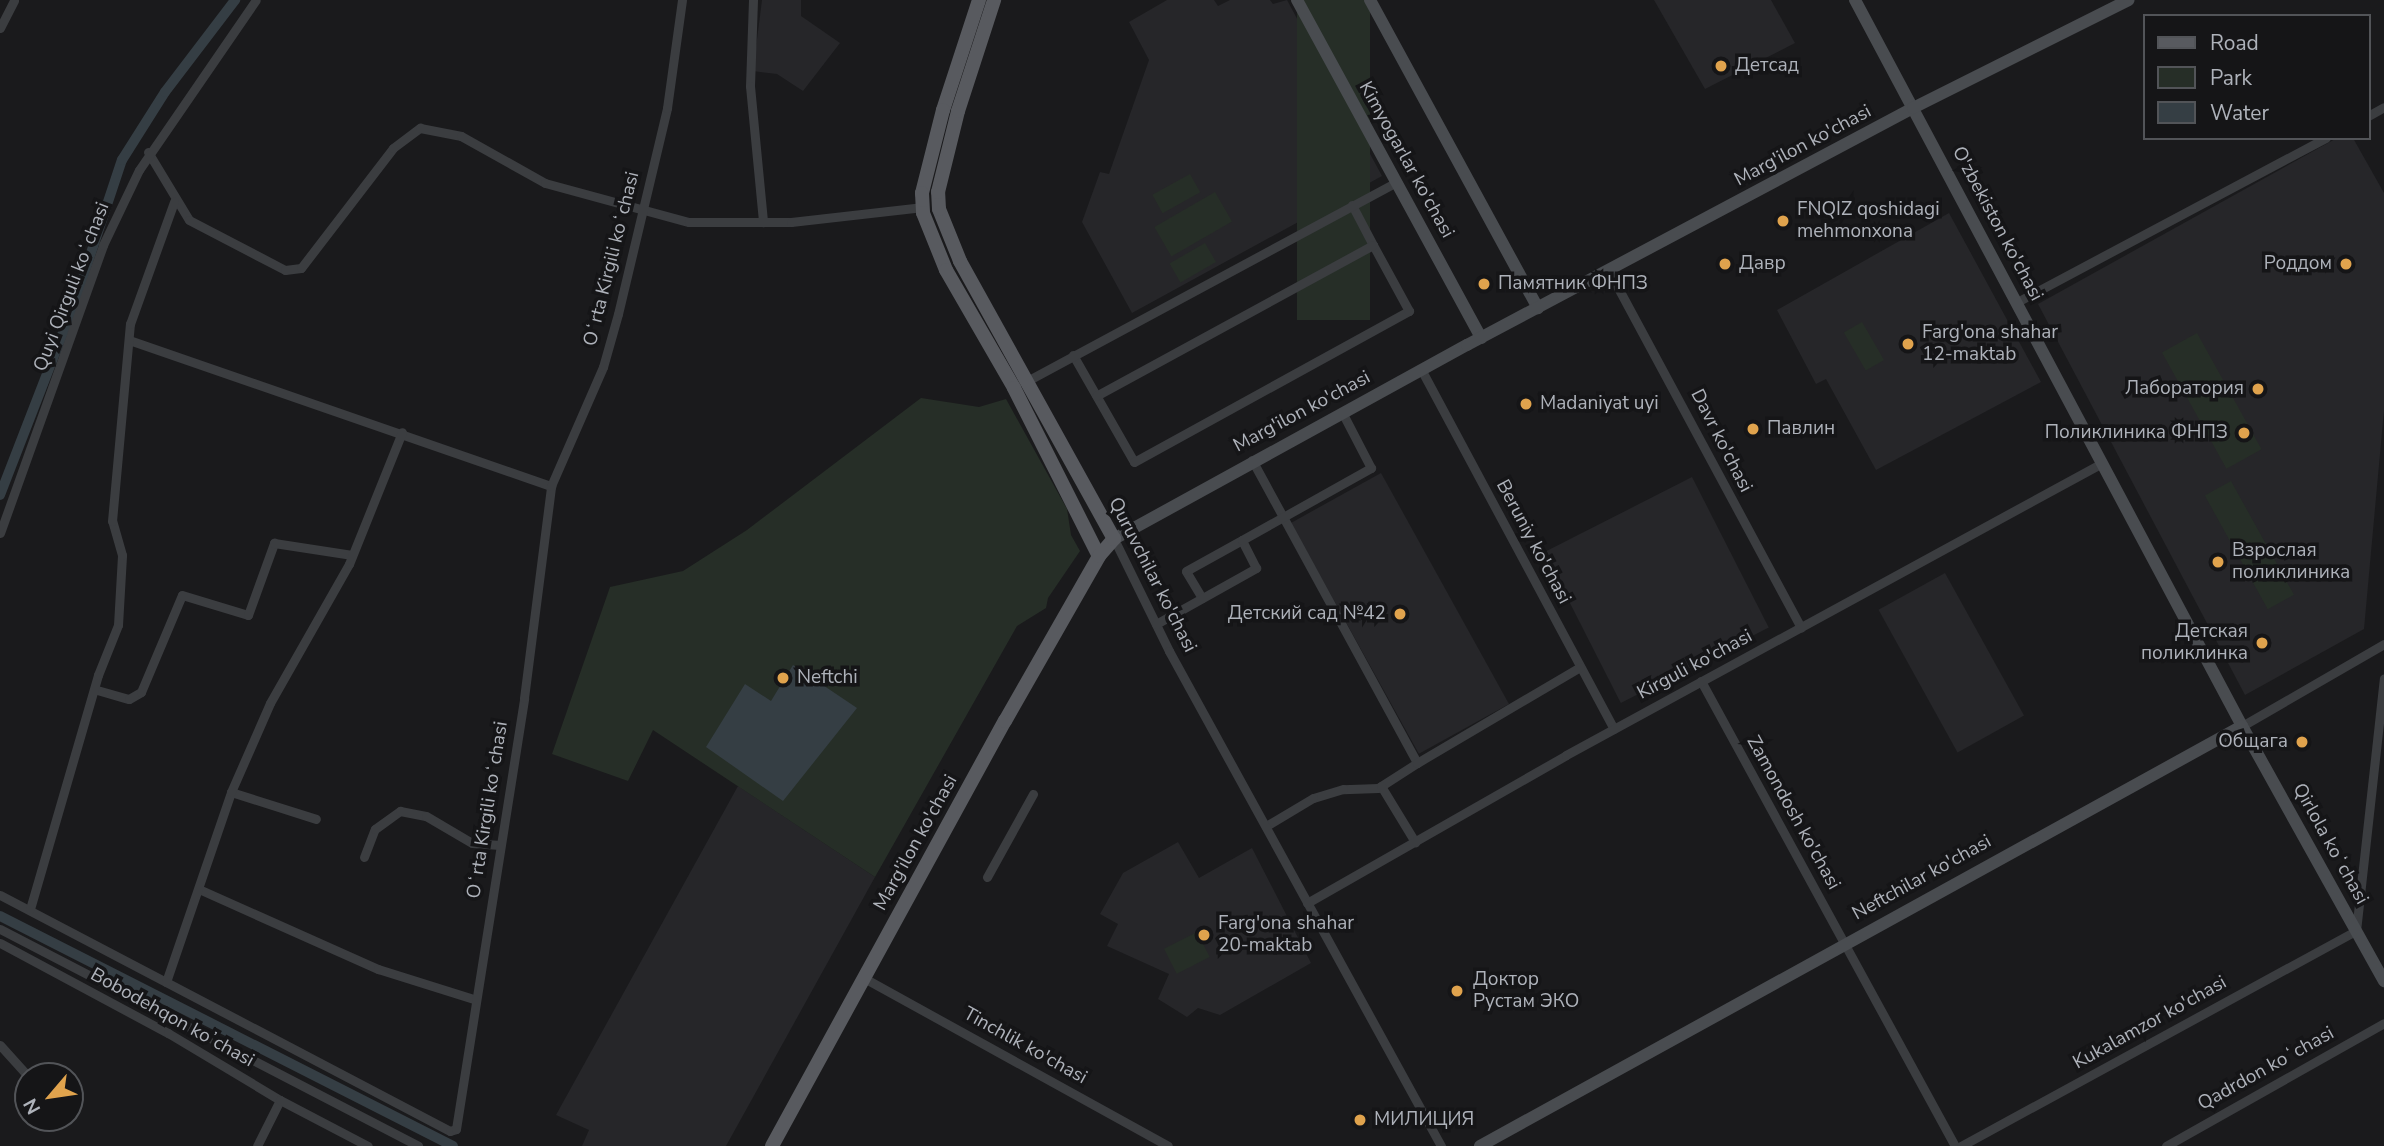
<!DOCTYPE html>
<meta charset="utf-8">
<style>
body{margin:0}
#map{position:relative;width:2384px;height:1146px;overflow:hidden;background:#1a1a1c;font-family:"Nunito Sans",sans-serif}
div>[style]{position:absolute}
.built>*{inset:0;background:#262629;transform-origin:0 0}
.green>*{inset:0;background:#262e27;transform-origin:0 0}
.water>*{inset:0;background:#353e44}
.canal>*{height:10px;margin:-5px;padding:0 5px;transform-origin:5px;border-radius:5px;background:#353e44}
.street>*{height:9px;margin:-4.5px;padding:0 4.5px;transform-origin:4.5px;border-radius:4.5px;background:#3b3d40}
.secondary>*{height:12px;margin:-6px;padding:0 6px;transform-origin:6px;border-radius:6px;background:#494c50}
.primary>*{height:14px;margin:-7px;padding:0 7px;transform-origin:7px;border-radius:7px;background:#585a5f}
.dots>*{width:19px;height:19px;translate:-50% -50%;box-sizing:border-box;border:4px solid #151517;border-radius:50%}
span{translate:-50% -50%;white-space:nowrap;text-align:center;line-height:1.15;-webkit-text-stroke:7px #151517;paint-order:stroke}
.poi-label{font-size:19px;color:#aeb2ba}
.left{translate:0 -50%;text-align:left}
.right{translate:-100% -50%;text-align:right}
.street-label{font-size:19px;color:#aeb2ba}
.legend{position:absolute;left:2143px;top:14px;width:228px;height:126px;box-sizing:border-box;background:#151517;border:2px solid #525458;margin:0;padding:9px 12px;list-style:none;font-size:21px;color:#aeb2ba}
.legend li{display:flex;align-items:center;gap:14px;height:35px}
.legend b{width:35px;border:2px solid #525458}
.north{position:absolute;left:14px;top:1062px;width:70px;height:70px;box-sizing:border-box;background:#151517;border:2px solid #525458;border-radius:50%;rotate:241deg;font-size:19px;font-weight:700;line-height:28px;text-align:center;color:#aeb2ba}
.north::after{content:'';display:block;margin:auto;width:24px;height:32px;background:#e0a34d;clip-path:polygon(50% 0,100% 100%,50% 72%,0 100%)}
</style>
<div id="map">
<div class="built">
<div style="clip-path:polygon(762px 0,801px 0,801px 16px,840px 43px,803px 91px,777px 74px,753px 71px)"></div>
<div style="clip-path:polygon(1167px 0,1214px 0,1218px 6px,1230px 0,1270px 0,1273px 4px,1287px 0,1382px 176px,1132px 313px,1082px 222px,1100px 172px,1109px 174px,1149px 60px,1129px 22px)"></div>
<div style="clip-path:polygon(1654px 0,1771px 0,1795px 43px,1705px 89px)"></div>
<div style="clip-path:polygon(2337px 138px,2353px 138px,2384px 193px,2384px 410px,2364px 629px,2245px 695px,2038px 304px)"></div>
<div style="clip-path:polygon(1949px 213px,2041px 382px,1876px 470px,1826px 379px,1816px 384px,1777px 310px)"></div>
<div style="left:1381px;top:473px;width:264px;height:103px;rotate:61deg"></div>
<div style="left:1692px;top:477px;width:169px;height:166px;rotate:63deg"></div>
<div style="left:1945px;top:573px;width:163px;height:76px;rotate:61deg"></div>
<div style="clip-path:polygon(738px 786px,875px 877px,726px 1146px,582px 1146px,589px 1130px,556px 1115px)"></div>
<div style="clip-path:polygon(1178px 842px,1199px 878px,1252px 848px,1311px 963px,1220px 1015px,1198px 1008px,1187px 1017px,1158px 999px,1169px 974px,1107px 946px,1118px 924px,1100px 914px,1123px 873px)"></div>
</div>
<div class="green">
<div style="left:1297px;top:0;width:73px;height:320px"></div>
<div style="left:1190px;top:174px;width:21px;height:43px;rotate:61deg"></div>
<div style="left:1215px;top:192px;width:34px;height:70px;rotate:60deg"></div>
<div style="left:1205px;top:243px;width:22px;height:41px;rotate:60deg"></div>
<div style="left:1862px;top:322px;width:44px;height:21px;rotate:60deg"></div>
<div style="left:2197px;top:333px;width:133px;height:40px;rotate:61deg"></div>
<div style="clip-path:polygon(921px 398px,979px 407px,1006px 399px,1067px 509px,1071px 535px,1080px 551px,1048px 598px,1046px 608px,1017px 626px,875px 877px,653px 730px,628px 781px,552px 754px,610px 587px,683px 571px,747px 530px)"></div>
<div style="left:2231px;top:481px;width:130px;height:30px;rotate:61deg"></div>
<div style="left:1197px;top:932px;width:28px;height:37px;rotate:63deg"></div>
</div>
<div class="water">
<div style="clip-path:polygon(793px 665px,857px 708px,783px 801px,706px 747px,745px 684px,771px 701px)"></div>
</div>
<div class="canal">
<div style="left:0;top:495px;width:202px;rotate:-68.8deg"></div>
<div style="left:73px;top:307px;width:155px;rotate:-71.6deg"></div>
<div style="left:122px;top:160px;width:80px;rotate:-57.7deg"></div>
<div style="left:165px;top:92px;width:116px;rotate:-52.7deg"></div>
<div style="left:0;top:916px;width:508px;rotate:26.92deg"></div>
</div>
<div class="street">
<div style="left:753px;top:0;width:86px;rotate:92deg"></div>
<div style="left:750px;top:86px;width:137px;rotate:84.5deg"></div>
<div style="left:0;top:28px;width:31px;rotate:-63deg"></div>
<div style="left:2368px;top:116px;width:18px;rotate:-29deg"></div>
<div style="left:148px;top:152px;width:79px;rotate:58.9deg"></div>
<div style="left:189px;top:220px;width:108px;rotate:27.5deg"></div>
<div style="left:285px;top:270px;width:16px;rotate:-7deg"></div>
<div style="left:301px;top:268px;width:151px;rotate:-52.5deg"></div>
<div style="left:393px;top:148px;width:34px;rotate:-37deg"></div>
<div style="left:420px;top:128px;width:42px;rotate:11deg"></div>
<div style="left:461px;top:136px;width:96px;rotate:29.2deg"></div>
<div style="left:545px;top:183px;width:149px;rotate:15.2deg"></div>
<div style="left:689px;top:222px;width:102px"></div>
<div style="left:791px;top:222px;width:133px;rotate:-6.5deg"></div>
<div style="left:1352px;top:205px;width:45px;rotate:62.3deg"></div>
<div style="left:1609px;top:271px;width:405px;rotate:61.7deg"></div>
<div style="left:2017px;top:302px;width:350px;rotate:-28deg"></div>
<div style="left:129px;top:340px;width:447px;rotate:19.1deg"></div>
<div style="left:1073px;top:355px;width:123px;rotate:60.3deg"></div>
<div style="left:1134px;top:462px;width:314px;rotate:-28.8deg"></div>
<div style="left:1409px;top:311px;width:75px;rotate:-118.6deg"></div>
<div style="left:1373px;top:245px;width:315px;rotate:151.4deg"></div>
<div style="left:1422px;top:371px;width:406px;rotate:61.8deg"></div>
<div style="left:1027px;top:381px;width:419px;rotate:-28.3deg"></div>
<div style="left:1252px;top:460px;width:345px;rotate:61.4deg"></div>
<div style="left:1417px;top:763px;width:46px;rotate:147.3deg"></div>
<div style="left:1378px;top:788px;width:35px;rotate:178deg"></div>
<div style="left:1343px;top:789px;width:31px;rotate:163deg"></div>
<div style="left:1313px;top:798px;width:55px;rotate:149.2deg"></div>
<div style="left:0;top:533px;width:306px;rotate:-70.3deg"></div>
<div style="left:103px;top:245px;width:83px;rotate:-64.4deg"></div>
<div style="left:139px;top:170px;width:206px;rotate:-55.5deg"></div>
<div style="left:1114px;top:539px;width:125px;rotate:63.8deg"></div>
<div style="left:1169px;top:651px;width:565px;rotate:61.21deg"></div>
<div style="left:1202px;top:598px;width:31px;rotate:-121deg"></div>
<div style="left:1186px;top:571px;width:64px;rotate:-29deg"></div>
<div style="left:1156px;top:624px;width:115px;rotate:-29.2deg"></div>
<div style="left:1256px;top:568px;width:31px;rotate:-117deg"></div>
<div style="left:1242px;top:540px;width:148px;rotate:-29.2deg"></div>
<div style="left:1371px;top:468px;width:63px;rotate:-117.4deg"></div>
<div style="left:1701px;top:681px;width:530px;rotate:61.36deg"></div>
<div style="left:97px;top:690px;width:33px;rotate:16deg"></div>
<div style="left:129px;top:699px;width:14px;rotate:-30deg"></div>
<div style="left:141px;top:692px;width:105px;rotate:-67.1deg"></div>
<div style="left:182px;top:595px;width:69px;rotate:16.9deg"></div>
<div style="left:248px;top:615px;width:77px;rotate:-70.1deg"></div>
<div style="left:274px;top:543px;width:79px;rotate:8.7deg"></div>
<div style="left:2242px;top:726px;width:164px;rotate:-30deg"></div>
<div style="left:1417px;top:763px;width:189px;rotate:-30.5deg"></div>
<div style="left:1381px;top:786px;width:66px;rotate:58.7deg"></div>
<div style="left:231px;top:792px;width:89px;rotate:17.6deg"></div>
<div style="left:364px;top:857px;width:30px;rotate:-69deg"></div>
<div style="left:375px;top:829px;width:31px;rotate:-36deg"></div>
<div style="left:400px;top:811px;width:26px;rotate:11deg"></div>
<div style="left:426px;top:816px;width:53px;rotate:30.4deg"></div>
<div style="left:472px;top:843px;width:28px;rotate:4deg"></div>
<div style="left:987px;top:877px;width:95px;rotate:-61deg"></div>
<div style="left:201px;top:890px;width:194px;rotate:24.1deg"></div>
<div style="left:378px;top:969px;width:101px;rotate:17.4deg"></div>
<div style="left:0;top:895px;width:508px;rotate:27.67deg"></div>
<div style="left:450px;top:1131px;width:6px;rotate:-18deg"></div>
<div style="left:456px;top:1129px;width:436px;rotate:-81deg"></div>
<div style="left:524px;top:698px;width:214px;rotate:-82.7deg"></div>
<div style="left:551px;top:486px;width:130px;rotate:-66.4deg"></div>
<div style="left:603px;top:367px;width:55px;rotate:-74.2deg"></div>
<div style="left:618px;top:314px;width:212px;rotate:-76.6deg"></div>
<div style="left:667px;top:108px;width:109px;rotate:-82.1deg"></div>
<div style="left:1307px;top:903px;width:298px;rotate:-29.7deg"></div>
<div style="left:1566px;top:755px;width:610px;rotate:-28.58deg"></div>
<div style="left:30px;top:909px;width:244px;rotate:-73.8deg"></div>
<div style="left:98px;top:675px;width:54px;rotate:-68.2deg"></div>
<div style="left:118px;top:625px;width:70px;rotate:-86.7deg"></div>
<div style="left:122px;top:555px;width:35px;rotate:-106deg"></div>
<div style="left:112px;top:521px;width:198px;rotate:-84.8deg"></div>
<div style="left:130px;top:324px;width:130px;rotate:-70.2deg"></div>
<div style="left:0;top:929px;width:471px;rotate:27.4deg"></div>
<div style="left:0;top:943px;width:191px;rotate:28.2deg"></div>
<div style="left:168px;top:1033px;width:131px;rotate:30.9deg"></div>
<div style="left:280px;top:1100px;width:51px;rotate:116.6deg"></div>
<div style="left:864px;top:978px;width:347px;rotate:28.9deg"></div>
<div style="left:166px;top:982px;width:201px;rotate:-71.1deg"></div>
<div style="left:231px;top:792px;width:97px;rotate:-66.3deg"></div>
<div style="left:270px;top:703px;width:160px;rotate:-60.4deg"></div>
<div style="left:349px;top:564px;width:142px;rotate:-68.1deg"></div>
<div style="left:0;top:1045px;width:42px;rotate:47.9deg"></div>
<div style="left:280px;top:1100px;width:99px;rotate:27.6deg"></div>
<div style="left:65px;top:1118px;width:1px;rotate:45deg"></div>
<div style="left:1961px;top:1146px;width:450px;rotate:-28.6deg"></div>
<div style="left:2356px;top:931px;width:254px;rotate:-83.7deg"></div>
<div style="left:2166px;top:1146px;width:250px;rotate:-29.4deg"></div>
</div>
<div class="secondary">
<div style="left:1297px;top:0;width:385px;rotate:61.4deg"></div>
<div style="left:1370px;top:0;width:351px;rotate:61.4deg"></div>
<div style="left:1855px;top:0;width:823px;rotate:61.94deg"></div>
<div style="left:2242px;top:726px;width:292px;rotate:60.9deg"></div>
<div style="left:1114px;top:539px;width:403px;rotate:-28.8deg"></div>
<div style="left:1467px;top:345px;width:505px;rotate:-27.99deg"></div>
<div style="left:1913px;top:108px;width:241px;rotate:-26.6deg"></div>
<div style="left:1480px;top:1146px;width:870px;rotate:-28.86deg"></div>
</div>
<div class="primary">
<div style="left:979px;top:0;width:116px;rotate:108.1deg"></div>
<div style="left:943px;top:110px;width:86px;rotate:104.2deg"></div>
<div style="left:922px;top:193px;width:20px;rotate:87deg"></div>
<div style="left:923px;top:213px;width:61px;rotate:68deg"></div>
<div style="left:946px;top:270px;width:136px;rotate:60deg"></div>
<div style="left:1014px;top:388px;width:188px;rotate:63.2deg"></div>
<div style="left:772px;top:1146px;width:485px;rotate:-61.3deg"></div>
<div style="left:1005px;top:721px;width:190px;rotate:-60.3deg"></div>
<div style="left:1099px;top:556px;width:23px;rotate:-49deg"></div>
<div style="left:1114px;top:539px;width:318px;rotate:-119deg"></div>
<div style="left:960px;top:261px;width:56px;rotate:-112deg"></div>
<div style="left:939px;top:209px;width:17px;rotate:-93deg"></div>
<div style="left:938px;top:192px;width:83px;rotate:-76.1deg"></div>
<div style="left:958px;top:111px;width:117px;rotate:-72deg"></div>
</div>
<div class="dots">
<div style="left:1721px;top:66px;background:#e0a34d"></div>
<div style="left:1783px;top:221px;background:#e0a34d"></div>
<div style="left:1725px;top:264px;background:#e0a34d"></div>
<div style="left:2346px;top:264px;background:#e0a34d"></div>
<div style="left:1484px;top:284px;background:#e0a34d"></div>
<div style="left:1908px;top:344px;background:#e0a34d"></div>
<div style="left:2258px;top:389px;background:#e0a34d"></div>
<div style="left:1526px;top:404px;background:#e0a34d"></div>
<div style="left:1753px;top:429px;background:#e0a34d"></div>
<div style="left:2244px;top:433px;background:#e0a34d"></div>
<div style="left:2218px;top:562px;background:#e0a34d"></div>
<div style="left:1400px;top:614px;background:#e0a34d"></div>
<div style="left:2262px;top:643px;background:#e0a34d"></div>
<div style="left:783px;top:678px;background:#e0a34d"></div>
<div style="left:2302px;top:742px;background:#e0a34d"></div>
<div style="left:1204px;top:935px;background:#e0a34d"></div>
<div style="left:1457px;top:991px;background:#e0a34d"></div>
<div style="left:1360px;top:1120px;background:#e0a34d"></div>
</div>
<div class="poi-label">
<span class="left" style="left:1735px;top:66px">Детсад</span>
<span class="left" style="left:1797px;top:221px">FNQIZ qoshidagi<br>mehmonxona</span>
<span class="left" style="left:1739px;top:264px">Давр</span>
<span class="right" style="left:2332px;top:264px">Роддом</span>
<span class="left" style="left:1498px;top:284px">Памятник ФНПЗ</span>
<span class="left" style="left:1922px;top:344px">Farg'ona shahar<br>12-maktab</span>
<span class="right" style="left:2244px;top:389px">Лаборатория</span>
<span class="left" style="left:1540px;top:404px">Madaniyat uyi</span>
<span class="left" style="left:1767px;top:429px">Павлин</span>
<span class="right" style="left:2228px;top:433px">Поликлиника ФНПЗ</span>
<span class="left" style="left:2232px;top:562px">Взрослая<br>поликлиника</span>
<span class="right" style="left:1386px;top:614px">Детский сад №42</span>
<span class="right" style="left:2248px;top:643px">Детская<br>поликлинка</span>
<span class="left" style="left:797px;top:678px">Neftchi</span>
<span class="right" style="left:2288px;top:742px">Общага</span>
<span class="left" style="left:1218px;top:935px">Farg'ona shahar<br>20-maktab</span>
<span class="left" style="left:1473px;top:991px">Доктор<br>Рустам ЭКО</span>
<span class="left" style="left:1374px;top:1120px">МИЛИЦИЯ</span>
</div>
<div class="street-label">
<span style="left:1803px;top:146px;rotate:-28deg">Marg'ilon ko'chasi</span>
<span style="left:1406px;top:160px;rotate:61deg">Kimyogarlar ko'chasi</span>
<span style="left:1997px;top:224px;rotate:62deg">O'zbekiston ko'chasi</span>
<span style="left:612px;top:259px;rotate:-76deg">Oʻrta Kirgili koʻchasi</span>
<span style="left:72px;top:287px;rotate:-69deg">Quyi Qirguli koʻchasi</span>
<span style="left:1302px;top:412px;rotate:-28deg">Marg'ilon ko'chasi</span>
<span style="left:1721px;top:441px;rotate:63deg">Davr ko'chasi</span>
<span style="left:1533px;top:542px;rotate:62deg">Beruniy ko'chasi</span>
<span style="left:1152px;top:575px;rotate:63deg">Quruvchilar ko'chasi</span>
<span style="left:1695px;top:665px;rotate:-28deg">Kirguli ko'chasi</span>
<span style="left:488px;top:810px;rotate:-81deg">Oʻrta Kirgili koʻchasi</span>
<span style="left:1793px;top:813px;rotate:61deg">Zamondosh ko'chasi</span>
<span style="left:916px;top:843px;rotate:-61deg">Marg'ilon ko'chasi</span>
<span style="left:2330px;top:844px;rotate:61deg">Qirlola koʻchasi</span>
<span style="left:1922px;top:878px;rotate:-29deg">Neftchilar ko'chasi</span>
<span style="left:172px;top:1018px;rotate:29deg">Bobodehqon koʼchasi</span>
<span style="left:2150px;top:1023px;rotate:-29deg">Kukalamzor ko'chasi</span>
<span style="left:1025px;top:1046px;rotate:29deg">Tinchlik ko'chasi</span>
<span style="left:2266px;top:1069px;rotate:-29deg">Qadrdon koʻchasi</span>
</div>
<ul class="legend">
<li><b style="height:9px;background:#585a5f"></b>Road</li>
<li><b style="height:19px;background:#262e27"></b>Park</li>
<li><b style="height:19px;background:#353e44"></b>Water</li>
</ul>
<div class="north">N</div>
</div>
